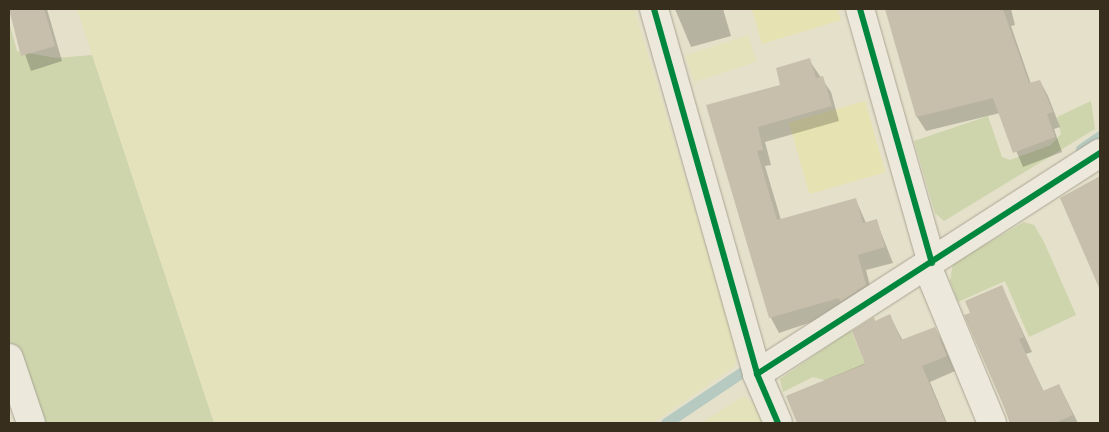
<!DOCTYPE html>
<style>
body{margin:0}
#map{position:relative;width:1109px;height:432px;overflow:hidden;background:#e4e0ca;font-family:"Crimson Pro",serif}
div>[style]{position:absolute}
.farmland>*{inset:0;background:#e3e2bb;transform-origin:0 0}
.green>*{inset:0;background:#ced5ac}
.sand>*{inset:0;background:#e7e2b1;transform-origin:0 0}
.shadow>*{inset:0;background:#0003}
.stream>*{height:11px;margin:-5.5px;padding:0 5.5px;transform-origin:5.5px;border-radius:5.5px;background:#b6cac1}
.building>*{inset:0;background:#c7bfab}
.roads{filter:drop-shadow(0 0 1px #a9a494) drop-shadow(0 0 1px #a9a494)}
.minor>*{height:28px;margin:-14px;padding:0 14px;transform-origin:14px;border-radius:14px;background:#ece9dc}
.cycleway>*{height:6px;margin:-3px;padding:0 3px;transform-origin:3px;border-radius:3px;background:#00873e}
span{translate:-50% -50%;white-space:nowrap;text-align:center;line-height:1.15;-webkit-text-stroke:4px #f5f1d0;paint-order:stroke}
.frame{position:absolute;inset:0;border:10px solid #372e1d;pointer-events:none}
</style>
<div id="map">
<div class="farmland">
<div style="clip-path:polygon(77px 9px,634px 9px,738px 352px,735px 366px,653px 423px,214px 423px)"></div>
<div style="left:748px;top:35px;width:28px;height:66px;rotate:72deg"></div>
<div style="clip-path:polygon(744px 396px,755px 404px,763px 423px,701px 423px)"></div>
</div>
<div class="green">
<div style="clip-path:polygon(9px 22px,17px 51px,56px 58px,92px 55px,214px 423px,37px 423px,9px 342px)"></div>
<div style="clip-path:polygon(1091px 101px,1095px 129px,944px 221px,935px 213px,914px 141px,988px 116px,1002px 157px,1010px 160px,1051px 145px,1061px 134px,1057px 117px)"></div>
<div style="clip-path:polygon(1024px 222px,1034px 225px,1044px 242px,1076px 315px,1029px 337px,1005px 281px,958px 302px,950px 281px,953px 263px)"></div>
<div style="clip-path:polygon(851px 330px,889px 423px,871px 423px,858px 391px,839px 391px,824px 380px,813px 377px,783px 392px,780px 379px)"></div>
</div>
<div class="sand">
<div style="clip-path:polygon(752px 9px,837px 9px,841px 20px,762px 44px)"></div>
<div style="left:865px;top:101px;width:74px;height:79px;rotate:74deg"></div>
</div>
<div class="shadow">
<div style="clip-path:polygon(9px 9px,47px 9px,62px 61px,31px 71px)"></div>
<div style="clip-path:polygon(675px 9px,723px 9px,731px 36px,691px 47px)"></div>
<div style="clip-path:polygon(886px 9px,1011px 9px,1015px 25px,1011px 26px,1031px 84px,1040px 81px,1048px 96px,1060px 127px,1054px 129px,1062px 152px,1023px 167px,1000px 113px,926px 131px,917px 117px)"></div>
<div style="clip-path:polygon(809px 60px,831px 92px,839px 121px,765px 142px,771px 165px,765px 166px,781px 220px,856px 200px,866px 223px,876px 220px,893px 263px,866px 270px,874px 301px,779px 333px,771px 318px,707px 106px,782px 86px)"></div>
<div style="clip-path:polygon(1100px 179px,1100px 271px,1061px 198px)"></div>
<div style="clip-path:polygon(1002px 287px,1032px 352px,1026px 354px,1044px 392px,1059px 385px,1078px 423px,1010px 423px,971px 314px)"></div>
<div style="clip-path:polygon(890px 316px,903px 341px,935px 328px,943px 343px,955px 371px,930px 382px,947px 423px,798px 423px,787px 396px,866px 363px,875px 322px)"></div>
</div>
<div class="stream">
<div style="left:1081px;top:149px;width:23px;rotate:-34deg"></div>
<div style="left:666px;top:423px;width:106px;rotate:-33.8deg"></div>
</div>
<div class="building">
<div style="clip-path:polygon(9px 9px,44px 9px,55px 46px,21px 56px)"></div>
<div style="clip-path:polygon(885px 9px,1003px 9px,1029px 83px,1040px 80px,1053px 112px,1047px 114px,1055px 137px,1013px 153px,993px 98px,916px 117px)"></div>
<div style="clip-path:polygon(810px 58px,816px 78px,823px 76px,832px 106px,758px 127px,763px 150px,757px 151px,777px 220px,856px 198px,863px 223px,877px 219px,885px 247px,858px 255px,866px 285px,840px 302px,839px 298px,769px 318px,706px 105px,780px 85px,776px 68px)"></div>
<div style="clip-path:polygon(1100px 176px,1100px 290px,1060px 198px)"></div>
<div style="clip-path:polygon(1002px 285px,1024px 337px,1019px 339px,1043px 391px,1059px 384px,1073px 415px,1055px 423px,1011px 423px,964px 315px,970px 313px,965px 301px)"></div>
<div style="clip-path:polygon(890px 314px,901px 340px,935px 327px,947px 356px,922px 366px,946px 423px,797px 423px,786px 396px,865px 364px,852px 331px,874px 317px,875px 321px)"></div>
</div>
<div class="roads">
<div class="minor">
<div style="left:654px;top:9px;width:379px;rotate:74.2deg"></div>
<div style="left:757px;top:374px;width:53px;rotate:66.8deg"></div>
<div style="left:860px;top:9px;width:264px;rotate:74.2deg"></div>
<div style="left:927px;top:266px;width:170px;rotate:67.5deg"></div>
<div style="left:9px;top:358px;width:69px;rotate:71.3deg"></div>
<div style="left:757px;top:374px;width:408px;rotate:-32.8deg"></div>
</div>
</div>
<div class="cycleway">
<div style="left:654px;top:9px;width:379px;rotate:74.2deg"></div>
<div style="left:757px;top:374px;width:53px;rotate:66.8deg"></div>
<div style="left:860px;top:9px;width:264px;rotate:74.2deg"></div>
<div style="left:757px;top:374px;width:408px;rotate:-32.8deg"></div>
</div>
<div class="frame"></div>
</div>
